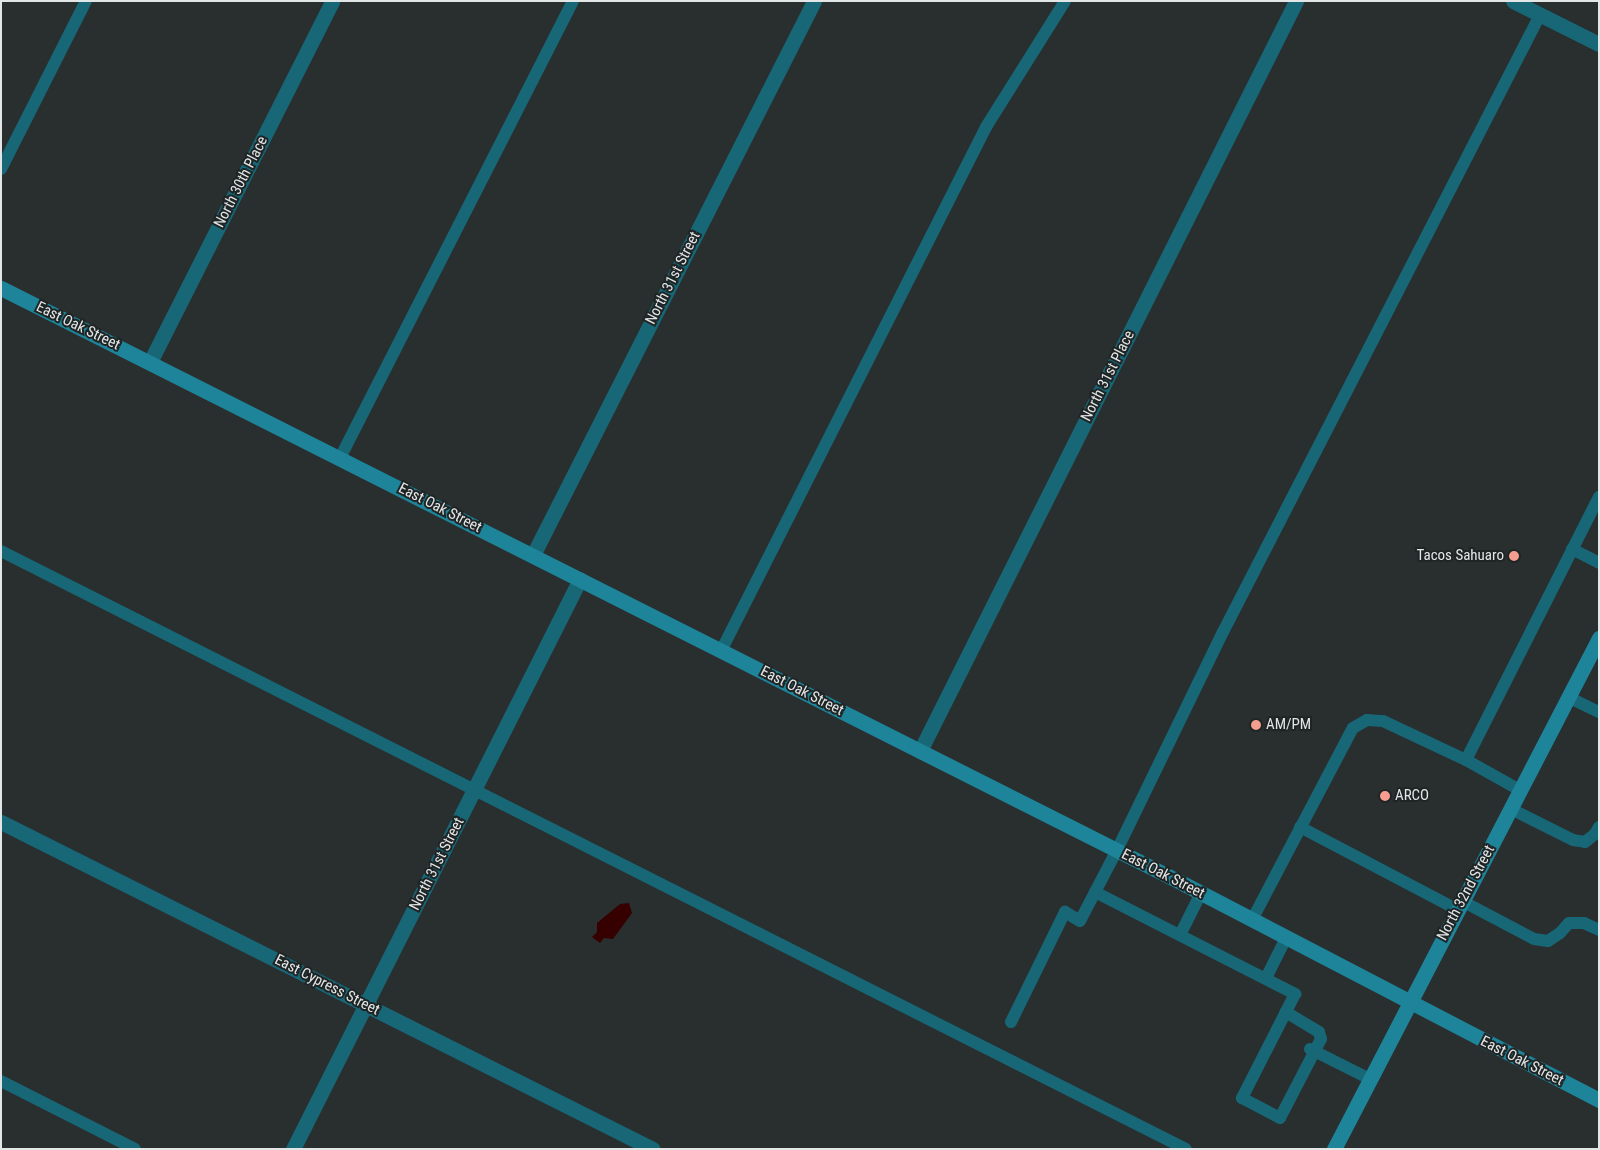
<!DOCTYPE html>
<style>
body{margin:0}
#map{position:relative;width:1600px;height:1150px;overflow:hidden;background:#292e2f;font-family:"Roboto Condensed",sans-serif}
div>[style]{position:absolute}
.water>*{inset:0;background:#370000}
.lane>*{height:12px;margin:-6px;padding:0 6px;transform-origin:6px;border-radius:6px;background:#176777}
.street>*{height:15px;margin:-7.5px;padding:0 7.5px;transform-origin:7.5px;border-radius:7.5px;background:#176777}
.secondary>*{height:15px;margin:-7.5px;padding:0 7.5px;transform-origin:7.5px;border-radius:7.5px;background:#1d8499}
.dots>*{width:14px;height:14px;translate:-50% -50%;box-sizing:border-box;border:2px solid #1f2425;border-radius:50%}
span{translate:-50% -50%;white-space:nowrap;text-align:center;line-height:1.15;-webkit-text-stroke:4px #1f2425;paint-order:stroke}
.street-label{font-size:15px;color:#e3e6e7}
.poi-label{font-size:15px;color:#e3e6e7}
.right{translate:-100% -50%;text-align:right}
.left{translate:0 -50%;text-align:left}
.frame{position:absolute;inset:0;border:2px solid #e3e6e7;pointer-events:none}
</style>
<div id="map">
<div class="water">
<div style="clip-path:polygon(629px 903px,632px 913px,613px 939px,604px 938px,600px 943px,592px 937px,597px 932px,597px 923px,620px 904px)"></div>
</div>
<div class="lane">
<div style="left:1px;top:169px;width:188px;rotate:-63.2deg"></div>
<div style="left:340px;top:458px;width:513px;rotate:-62.99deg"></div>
<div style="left:1572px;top:549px;width:30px;rotate:27deg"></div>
<div style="left:1px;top:551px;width:1327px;rotate:26.78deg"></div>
<div style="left:721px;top:651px;width:587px;rotate:-63.17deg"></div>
<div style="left:986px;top:127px;width:149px;rotate:-57.9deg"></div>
<div style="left:1568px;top:697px;width:34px;rotate:26deg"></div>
<div style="left:1466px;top:760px;width:295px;rotate:-63.2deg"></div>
<div style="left:1511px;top:809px;width:69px;rotate:26.6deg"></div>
<div style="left:1573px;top:840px;width:12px;rotate:9deg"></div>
<div style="left:1585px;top:842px;width:13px;rotate:-39deg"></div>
<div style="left:1595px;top:834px;width:8px;rotate:-60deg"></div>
<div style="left:1300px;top:827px;width:178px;rotate:27.7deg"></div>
<div style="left:1095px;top:892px;width:225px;rotate:27deg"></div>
<div style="left:1295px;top:994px;width:117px;rotate:117deg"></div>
<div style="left:1242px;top:1098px;width:43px;rotate:27.8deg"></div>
<div style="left:1280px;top:1118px;width:89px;rotate:-62.6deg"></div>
<div style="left:1321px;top:1039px;width:7px;rotate:-106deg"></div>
<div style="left:1319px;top:1032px;width:39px;rotate:-149deg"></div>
<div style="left:1462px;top:901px;width:81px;rotate:27.8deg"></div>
<div style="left:1534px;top:939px;width:14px;rotate:8deg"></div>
<div style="left:1548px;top:941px;width:14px;rotate:-34deg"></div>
<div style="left:1560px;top:933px;width:13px;rotate:-48deg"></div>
<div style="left:1569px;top:923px;width:15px"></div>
<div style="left:1584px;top:923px;width:17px;rotate:25deg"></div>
<div style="left:1252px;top:920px;width:217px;rotate:-62.3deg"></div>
<div style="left:1353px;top:728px;width:16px;rotate:-30deg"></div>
<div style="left:1367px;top:720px;width:16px;rotate:4deg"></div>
<div style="left:1383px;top:721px;width:92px;rotate:25.2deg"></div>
<div style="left:1466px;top:760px;width:62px;rotate:29.1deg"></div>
<div style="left:1180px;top:935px;width:47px;rotate:-63.4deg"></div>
<div style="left:1266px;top:978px;width:45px;rotate:-63.4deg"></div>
<div style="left:1011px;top:1022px;width:123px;rotate:-63.9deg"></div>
<div style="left:1065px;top:912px;width:17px;rotate:31deg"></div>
<div style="left:1080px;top:921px;width:80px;rotate:-62.5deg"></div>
<div style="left:1117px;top:850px;width:242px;rotate:-64.1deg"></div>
<div style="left:1223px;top:632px;width:694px;rotate:-62.81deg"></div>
<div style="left:1310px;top:1049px;width:67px;rotate:26.6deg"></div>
<div style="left:1px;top:1081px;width:150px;rotate:26.9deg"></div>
</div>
<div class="street">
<div style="left:1513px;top:1px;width:96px;rotate:26.6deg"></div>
<div style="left:150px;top:362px;width:404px;rotate:-63.2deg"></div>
<div style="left:533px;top:555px;width:621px;rotate:-63.1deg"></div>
<div style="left:920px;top:751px;width:839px;rotate:-63.37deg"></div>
<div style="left:1px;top:822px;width:729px;rotate:26.64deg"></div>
<div style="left:293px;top:1149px;width:638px;rotate:-63.27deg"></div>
</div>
<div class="secondary">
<div style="left:1px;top:288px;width:1325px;rotate:26.74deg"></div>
<div style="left:1184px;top:884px;width:468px;rotate:27.5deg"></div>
<div style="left:1334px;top:1149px;width:576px;rotate:-62.59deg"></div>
</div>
<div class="dots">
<div style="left:1514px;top:556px;background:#f59d8e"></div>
<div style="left:1256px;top:725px;background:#f59d8e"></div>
<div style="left:1385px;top:796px;background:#f59d8e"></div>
</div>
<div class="street-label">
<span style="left:241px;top:182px;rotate:-63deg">North 30th Place</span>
<span style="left:673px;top:278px;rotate:-63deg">North 31st Street</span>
<span style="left:78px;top:326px;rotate:26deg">East Oak Street</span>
<span style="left:1108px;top:376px;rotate:-63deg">North 31st Place</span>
<span style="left:440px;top:508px;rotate:27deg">East Oak Street</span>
<span style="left:802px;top:691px;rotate:27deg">East Oak Street</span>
<span style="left:437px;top:864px;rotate:-63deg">North 31st Street</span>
<span style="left:1163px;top:874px;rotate:27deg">East Oak Street</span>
<span style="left:1466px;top:893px;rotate:-62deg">North 32nd Street</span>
<span style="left:327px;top:985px;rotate:27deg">East Cypress Street</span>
<span style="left:1522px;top:1061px;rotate:27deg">East Oak Street</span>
</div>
<div class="poi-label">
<span class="right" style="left:1504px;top:556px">Tacos Sahuaro</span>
<span class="left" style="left:1266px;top:725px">AM/PM</span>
<span class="left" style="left:1395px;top:796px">ARCO</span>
</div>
<div class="frame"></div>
</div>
